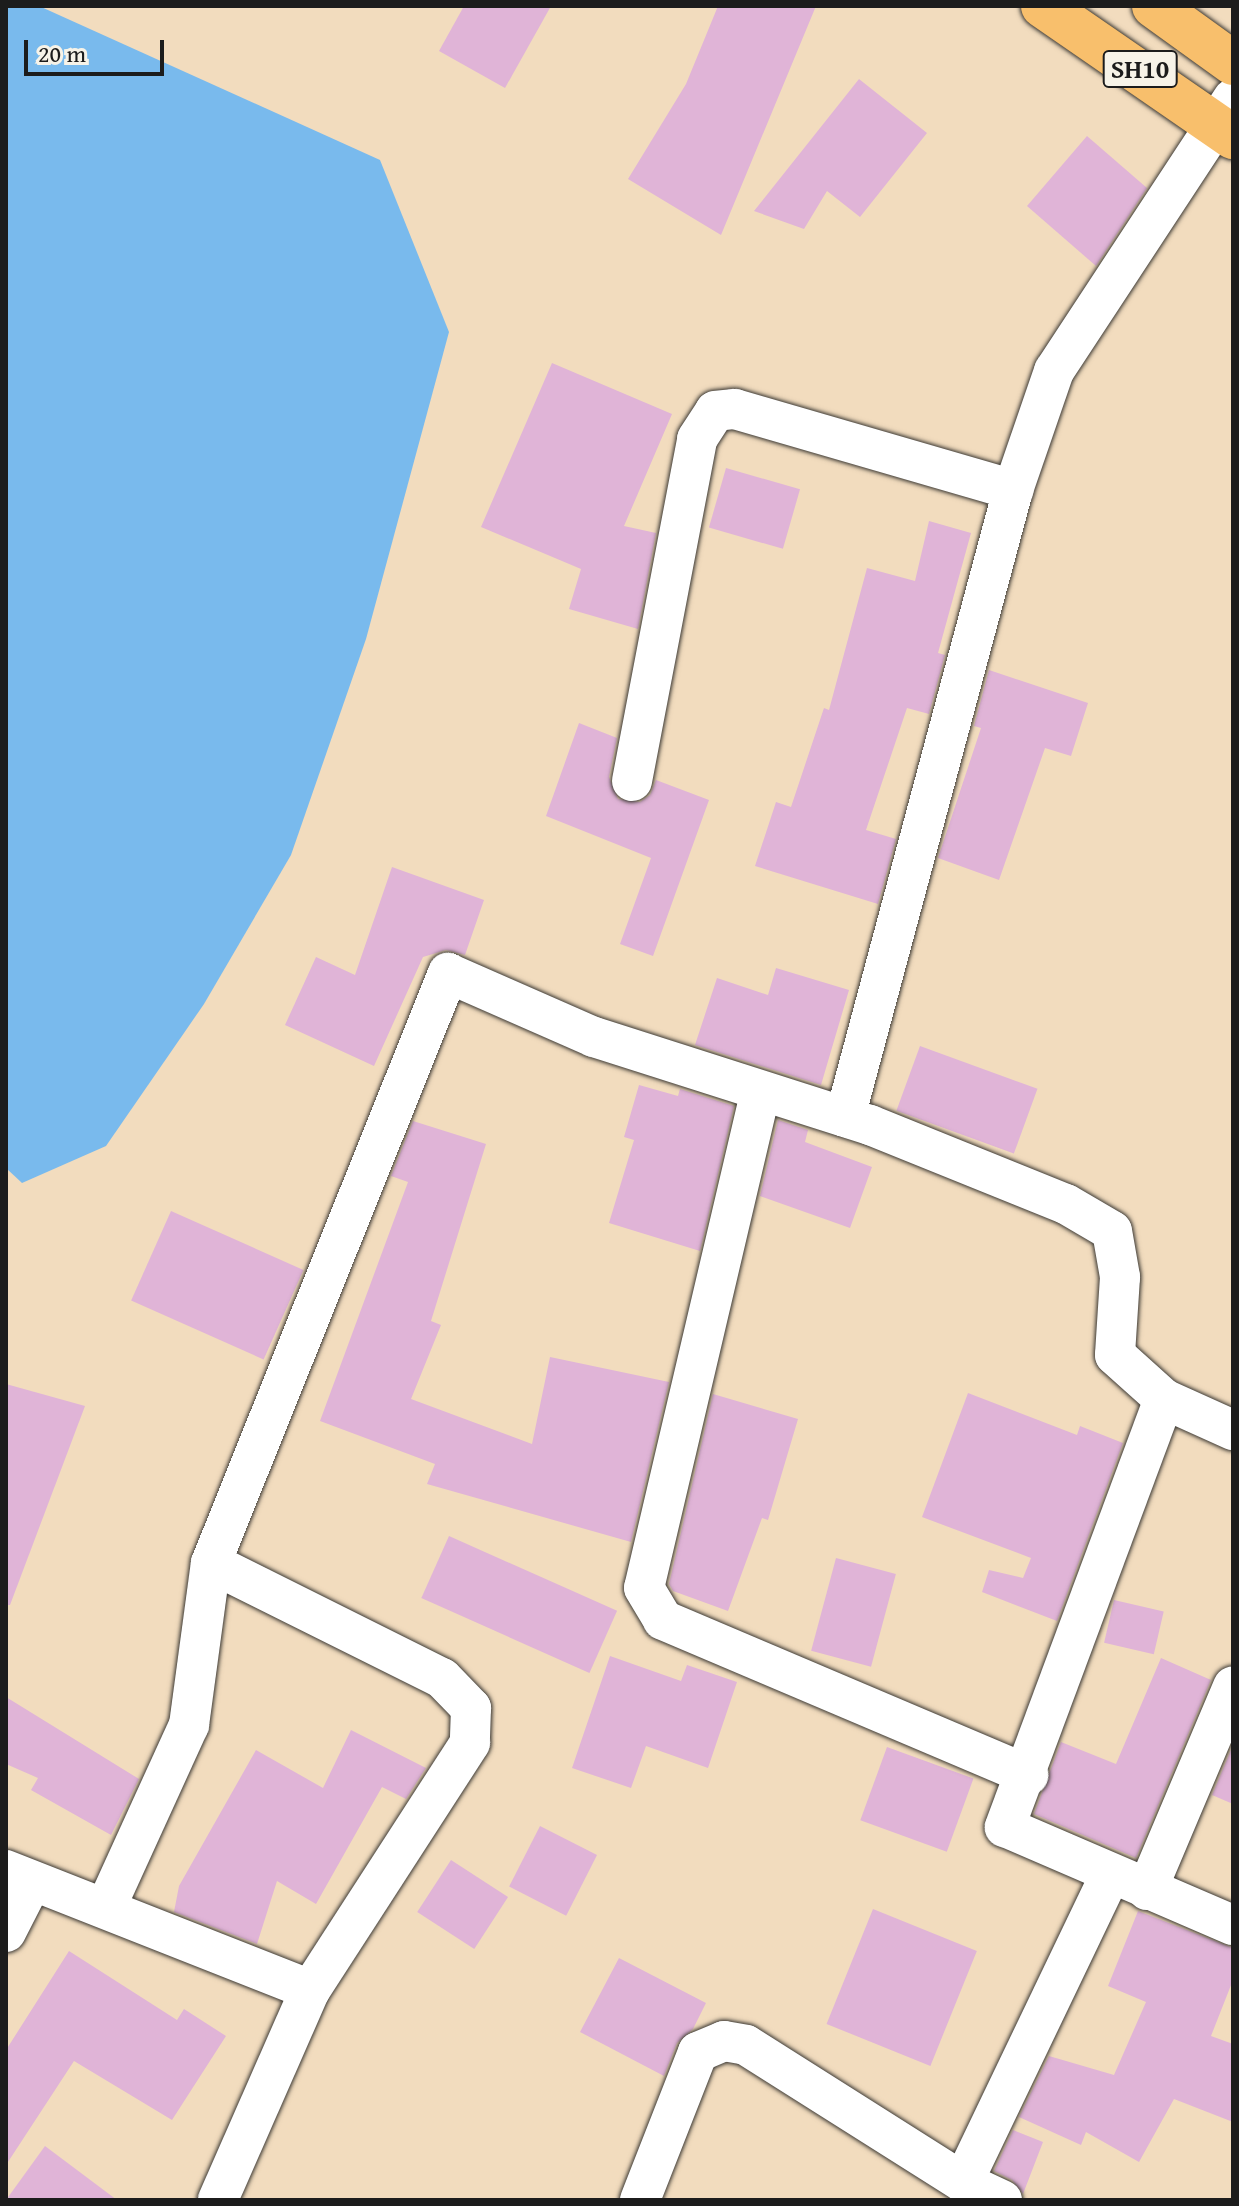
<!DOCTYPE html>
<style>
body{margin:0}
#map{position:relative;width:1239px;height:2206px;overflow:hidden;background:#f2dcbe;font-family:"Gentium Book Plus",serif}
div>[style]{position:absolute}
.water>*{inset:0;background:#79baed}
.building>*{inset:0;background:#e0b4d7;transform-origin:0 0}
.roads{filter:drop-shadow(0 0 2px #3c3934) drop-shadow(0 0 2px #3c3934)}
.minor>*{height:40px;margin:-20px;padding:0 20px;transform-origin:20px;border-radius:20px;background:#fff}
.primary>*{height:44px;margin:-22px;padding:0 22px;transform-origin:22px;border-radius:22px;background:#f8bf6c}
span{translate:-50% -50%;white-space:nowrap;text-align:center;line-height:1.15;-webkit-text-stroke:6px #f7f3e8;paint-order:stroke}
.shield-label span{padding:2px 6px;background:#f7f3e8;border:2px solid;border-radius:6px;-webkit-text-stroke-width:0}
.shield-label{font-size:26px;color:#1c1c1c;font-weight:700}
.frame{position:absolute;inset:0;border:8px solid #1c1c1c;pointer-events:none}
.scale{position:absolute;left:24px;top:40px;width:140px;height:36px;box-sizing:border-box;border:4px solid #1c1c1c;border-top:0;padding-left:10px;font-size:24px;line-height:28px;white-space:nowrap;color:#1c1c1c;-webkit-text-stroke:6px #f7f3e8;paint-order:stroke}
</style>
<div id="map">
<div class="water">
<div style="clip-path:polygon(6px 6px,39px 6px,380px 160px,449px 332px,366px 639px,291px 855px,204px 1004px,106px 1146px,22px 1183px,6px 1168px)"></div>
</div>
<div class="building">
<div style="clip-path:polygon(464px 6px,551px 6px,505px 88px,439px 51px)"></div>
<div style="clip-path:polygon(718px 6px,816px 6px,721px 235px,628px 179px,686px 84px)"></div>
<div style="clip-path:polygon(859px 79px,927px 133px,860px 217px,827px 191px,804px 229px,754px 211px)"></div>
<div style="clip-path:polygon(1087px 136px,1147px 188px,1096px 266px,1027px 206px)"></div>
<div style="clip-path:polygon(552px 363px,672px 414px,624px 526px,656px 533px,638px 629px,569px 609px,581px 569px,481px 527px)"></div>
<div style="left:726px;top:468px;width:77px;height:62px;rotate:16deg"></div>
<div style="clip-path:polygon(929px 521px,971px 533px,938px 653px,945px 655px,929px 714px,907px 708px,866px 830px,896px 839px,878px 904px,755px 866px,776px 802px,791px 807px,824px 708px,829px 710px,867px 568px,915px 581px)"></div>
<div style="clip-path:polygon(989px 670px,1088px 703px,1071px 756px,1045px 748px,999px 880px,938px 858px,981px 728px,974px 726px)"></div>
<div style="clip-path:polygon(579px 723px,617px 738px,609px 777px,618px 799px,640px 802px,650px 795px,656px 780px,709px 800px,653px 956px,620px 944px,651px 858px,546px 816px)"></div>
<div style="clip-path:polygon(392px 867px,484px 900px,465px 955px,446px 950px,423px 957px,374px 1066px,285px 1025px,316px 957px,355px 975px)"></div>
<div style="clip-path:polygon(776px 968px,849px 990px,821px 1085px,695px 1045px,717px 978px,768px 995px)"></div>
<div style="left:920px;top:1046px;width:125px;height:69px;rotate:20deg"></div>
<div style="clip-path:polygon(639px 1085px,678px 1096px,680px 1089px,734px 1106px,700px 1251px,609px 1223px,634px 1140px,624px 1137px)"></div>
<div style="clip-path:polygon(778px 1120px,808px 1130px,805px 1142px,872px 1167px,850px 1228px,760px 1196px)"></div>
<div style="clip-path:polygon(413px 1121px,486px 1144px,431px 1321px,441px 1325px,411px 1399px,532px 1444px,550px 1357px,669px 1382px,631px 1542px,427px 1484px,435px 1464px,320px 1421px,408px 1182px,391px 1176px)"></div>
<div style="left:171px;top:1211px;width:145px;height:98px;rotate:24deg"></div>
<div style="clip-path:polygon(6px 1384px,85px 1406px,10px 1605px,6px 1605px)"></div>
<div style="clip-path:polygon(968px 1393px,1077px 1435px,1080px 1426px,1123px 1443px,1057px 1621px,982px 1592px,989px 1570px,1023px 1578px,1031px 1558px,922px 1517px)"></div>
<div style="clip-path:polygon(713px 1394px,798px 1419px,768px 1520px,762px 1518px,728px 1611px,673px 1591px,669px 1584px)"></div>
<div style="left:449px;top:1536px;width:184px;height:68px;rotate:24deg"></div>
<div style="left:836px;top:1558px;width:62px;height:96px;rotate:15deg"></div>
<div style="left:1114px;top:1600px;width:51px;height:44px;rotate:13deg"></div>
<div style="clip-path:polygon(610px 1656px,681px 1681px,687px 1665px,737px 1682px,708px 1768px,646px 1746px,631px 1788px,572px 1768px)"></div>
<div style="clip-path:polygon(1161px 1658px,1211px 1680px,1136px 1858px,1034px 1814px,1061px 1742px,1116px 1764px)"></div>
<div style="clip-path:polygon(6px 1697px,139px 1779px,111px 1835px,31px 1790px,38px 1778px,6px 1764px)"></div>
<div style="clip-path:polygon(351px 1730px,426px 1768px,406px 1799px,382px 1787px,316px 1904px,277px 1881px,257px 1944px,174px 1912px,179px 1886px,256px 1750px,323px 1788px)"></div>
<div style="clip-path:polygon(1233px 1745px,1233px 1804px,1212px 1795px)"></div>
<div style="left:887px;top:1747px;width:92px;height:78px;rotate:20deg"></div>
<div style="left:540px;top:1826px;width:64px;height:68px;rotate:27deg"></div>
<div style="left:451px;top:1860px;width:68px;height:62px;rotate:33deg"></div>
<div style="left:873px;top:1909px;width:112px;height:124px;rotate:22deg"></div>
<div style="clip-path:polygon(1138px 1911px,1233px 1948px,1233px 1980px,1211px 2036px,1233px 2044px,1233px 2122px,1174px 2099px,1139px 2162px,1086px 2132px,1081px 2145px,1019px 2117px,1049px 2056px,1114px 2075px,1146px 2002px,1108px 1986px)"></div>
<div style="clip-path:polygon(69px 1951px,177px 2020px,184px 2009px,226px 2036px,172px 2120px,74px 2061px,6px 2165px,6px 2050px)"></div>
<div style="clip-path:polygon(619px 1958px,706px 2003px,693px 2029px,677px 2043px,664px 2076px,580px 2032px)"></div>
<div style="clip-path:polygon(1013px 2130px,1043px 2142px,1023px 2194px,1012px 2180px,994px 2171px)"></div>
<div style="clip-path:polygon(45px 2146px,117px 2200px,6px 2200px)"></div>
</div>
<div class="roads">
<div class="minor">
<div style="left:632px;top:781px;width:348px;rotate:-79.2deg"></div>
<div style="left:697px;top:439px;width:33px;rotate:-57deg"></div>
<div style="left:715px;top:411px;width:20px;rotate:-6deg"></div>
<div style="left:735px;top:409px;width:290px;rotate:16.2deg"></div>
<div style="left:760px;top:1094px;width:507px;rotate:103.21deg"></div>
<div style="left:644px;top:1588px;width:37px;rotate:59deg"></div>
<div style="left:663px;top:1620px;width:397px;rotate:23deg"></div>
<div style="left:845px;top:1117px;width:649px;rotate:-75deg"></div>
<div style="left:1013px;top:490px;width:126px;rotate:-71deg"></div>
<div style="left:1054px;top:371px;width:326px;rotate:-56.7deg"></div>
<div style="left:1164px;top:1399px;width:457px;rotate:110.4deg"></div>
<div style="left:1005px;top:1827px;width:248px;rotate:23.3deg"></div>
<div style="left:211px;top:1563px;width:258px;rotate:26.5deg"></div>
<div style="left:442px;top:1678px;width:42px;rotate:46deg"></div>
<div style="left:471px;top:1708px;width:35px;rotate:92deg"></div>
<div style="left:470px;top:1743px;width:294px;rotate:122.9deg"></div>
<div style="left:310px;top:1990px;width:229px;rotate:113.7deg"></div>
<div style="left:6px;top:1870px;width:327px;rotate:21.5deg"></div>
<div style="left:1147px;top:1890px;width:221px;rotate:-67.1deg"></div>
<div style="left:106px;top:1907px;width:200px;rotate:-65.5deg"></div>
<div style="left:189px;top:1725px;width:163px;rotate:-82.3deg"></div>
<div style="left:211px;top:1563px;width:636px;rotate:-68.11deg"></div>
<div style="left:448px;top:973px;width:159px;rotate:23.7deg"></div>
<div style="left:594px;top:1037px;width:290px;rotate:17.7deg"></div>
<div style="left:870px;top:1125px;width:211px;rotate:22deg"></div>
<div style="left:1066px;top:1204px;width:53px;rotate:30.4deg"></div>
<div style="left:1112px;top:1231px;width:47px;rotate:80.1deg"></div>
<div style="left:1120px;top:1277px;width:78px;rotate:93.7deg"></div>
<div style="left:1115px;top:1355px;width:66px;rotate:41.9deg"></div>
<div style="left:1164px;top:1399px;width:76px;rotate:24.2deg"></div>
<div style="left:6px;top:1932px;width:57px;rotate:-63deg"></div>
<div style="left:963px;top:2182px;width:340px;rotate:-64.4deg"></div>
<div style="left:640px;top:2200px;width:159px;rotate:-68.6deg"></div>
<div style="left:698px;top:2052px;width:28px;rotate:-23deg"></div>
<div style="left:724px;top:2041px;width:22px;rotate:10deg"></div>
<div style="left:746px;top:2045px;width:257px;rotate:32.3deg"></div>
<div style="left:963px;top:2182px;width:43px;rotate:24.8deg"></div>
</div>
<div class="primary">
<div style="left:1043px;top:6px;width:231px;rotate:34.6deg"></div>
<div style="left:1154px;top:6px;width:97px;rotate:35.8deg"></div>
</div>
</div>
<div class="shield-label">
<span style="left:1140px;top:69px">SH10</span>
</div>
<div class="frame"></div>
<div class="scale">20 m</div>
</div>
